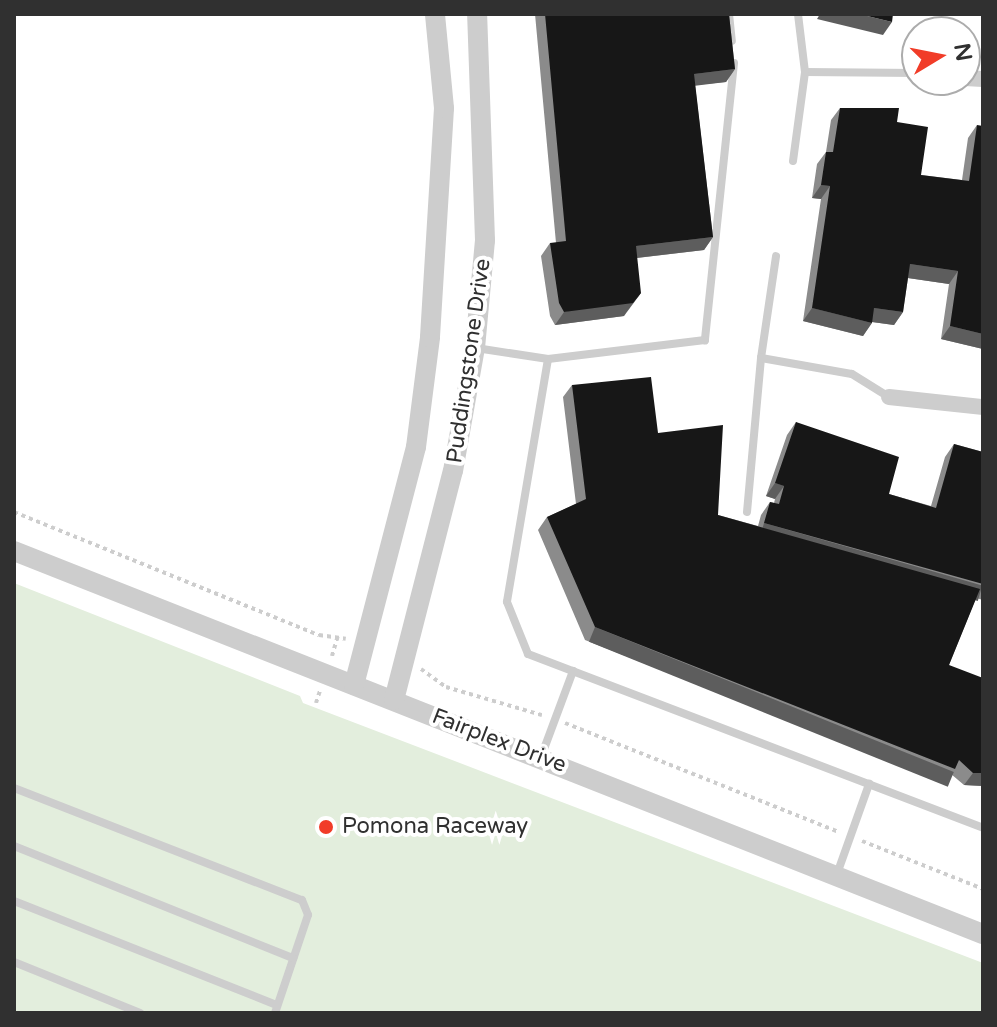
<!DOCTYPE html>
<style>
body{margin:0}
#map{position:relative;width:997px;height:1027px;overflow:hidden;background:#fff;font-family:"Varela Round",sans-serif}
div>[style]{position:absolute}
.green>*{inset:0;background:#e3eedd}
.path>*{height:4px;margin-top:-2px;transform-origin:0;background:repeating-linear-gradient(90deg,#cdcdcd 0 4px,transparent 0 8px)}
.service>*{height:8px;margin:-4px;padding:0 4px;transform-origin:4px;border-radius:4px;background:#cdcdcd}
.minor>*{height:16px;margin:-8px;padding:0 8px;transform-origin:8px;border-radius:8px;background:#cdcdcd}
.tertiary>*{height:20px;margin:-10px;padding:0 10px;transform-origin:10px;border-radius:10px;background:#cdcdcd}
.wall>*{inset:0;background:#8b8b8b}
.shaded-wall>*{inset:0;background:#5d5d5d;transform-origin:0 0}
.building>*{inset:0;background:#171717}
.dots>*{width:22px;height:22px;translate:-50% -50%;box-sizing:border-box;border:4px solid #fff;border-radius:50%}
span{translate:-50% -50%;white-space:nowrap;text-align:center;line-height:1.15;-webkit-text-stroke:8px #fff;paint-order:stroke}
.street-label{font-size:22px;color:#303030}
.poi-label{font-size:22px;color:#303030}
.left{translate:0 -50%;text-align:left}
.frame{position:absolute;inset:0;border:16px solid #303030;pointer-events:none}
.north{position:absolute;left:901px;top:16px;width:80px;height:80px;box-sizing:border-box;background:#fff;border:2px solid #acacac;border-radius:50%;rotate:80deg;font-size:22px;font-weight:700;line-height:32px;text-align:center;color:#303030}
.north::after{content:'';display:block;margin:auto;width:28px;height:36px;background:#f13c28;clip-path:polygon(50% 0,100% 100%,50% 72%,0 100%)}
</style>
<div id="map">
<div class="green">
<div style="clip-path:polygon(14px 583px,300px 696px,303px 703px,983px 963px,983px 1013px,14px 1013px)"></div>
</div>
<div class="path">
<div style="left:14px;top:512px;width:329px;rotate:22deg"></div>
<div style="left:319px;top:635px;width:27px;rotate:8deg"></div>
<div style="left:332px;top:656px;width:22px;rotate:-74deg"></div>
<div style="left:421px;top:669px;width:31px;rotate:36deg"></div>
<div style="left:446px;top:687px;width:100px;rotate:16.3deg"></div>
<div style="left:316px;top:703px;width:13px;rotate:-72deg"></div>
<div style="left:565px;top:723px;width:295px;rotate:21.7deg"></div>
<div style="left:862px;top:841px;width:130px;rotate:21.6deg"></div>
</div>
<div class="service">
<div style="left:729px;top:14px;width:27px;rotate:84deg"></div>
<div style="left:734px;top:63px;width:279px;rotate:96deg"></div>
<div style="left:705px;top:340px;width:158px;rotate:173.1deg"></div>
<div style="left:548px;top:359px;width:246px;rotate:99.6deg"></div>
<div style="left:507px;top:602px;width:56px;rotate:68deg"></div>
<div style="left:528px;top:654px;width:487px;rotate:20.9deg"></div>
<div style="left:805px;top:72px;width:112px;rotate:0.5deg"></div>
<div style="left:793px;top:161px;width:90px;rotate:-82.3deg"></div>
<div style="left:805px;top:72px;width:58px;rotate:-96.9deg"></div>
<div style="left:476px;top:348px;width:73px;rotate:8.7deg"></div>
<div style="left:761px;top:358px;width:103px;rotate:-81.6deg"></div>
<div style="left:747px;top:512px;width:155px;rotate:-84.8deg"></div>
<div style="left:761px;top:358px;width:92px;rotate:10deg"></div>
<div style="left:852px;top:374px;width:44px;rotate:31.9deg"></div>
<div style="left:541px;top:757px;width:92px;rotate:-69.6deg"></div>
<div style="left:14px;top:788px;width:309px;rotate:21.3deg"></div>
<div style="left:302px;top:900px;width:16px;rotate:68deg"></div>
<div style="left:308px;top:915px;width:103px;rotate:108.6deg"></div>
<div style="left:14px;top:846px;width:301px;rotate:21.9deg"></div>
<div style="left:837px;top:874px;width:96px;rotate:-70.4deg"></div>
<div style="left:14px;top:901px;width:283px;rotate:21.6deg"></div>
<div style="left:14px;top:962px;width:136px;rotate:22deg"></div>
</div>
<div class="minor">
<div style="left:965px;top:78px;width:18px;rotate:3deg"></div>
<div style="left:889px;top:397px;width:95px;rotate:6.1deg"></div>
</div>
<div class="tertiary">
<div style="left:14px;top:551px;width:1042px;rotate:21.57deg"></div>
<div style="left:354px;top:685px;width:246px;rotate:-75.4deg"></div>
<div style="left:416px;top:447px;width:111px;rotate:-82.7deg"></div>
<div style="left:430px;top:337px;width:229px;rotate:-86.5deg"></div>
<div style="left:444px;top:108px;width:94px;rotate:-95.5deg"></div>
<div style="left:394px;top:700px;width:236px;rotate:-75.6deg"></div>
<div style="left:453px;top:471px;width:125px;rotate:-79.9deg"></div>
<div style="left:475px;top:348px;width:108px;rotate:-84.7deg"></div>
<div style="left:485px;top:240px;width:226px;rotate:-92deg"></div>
</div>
<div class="wall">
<div style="clip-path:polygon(535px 14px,729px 14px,735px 69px,726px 82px,695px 85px,713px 237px,704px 250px,637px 258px,624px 316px,555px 325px,550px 316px,541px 256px,550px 243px,556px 243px)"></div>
<div style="clip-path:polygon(840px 108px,897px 122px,921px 175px,962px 180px,968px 138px,977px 125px,983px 349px,941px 339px,949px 284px,908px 278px,903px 312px,894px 325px,872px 322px,863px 336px,803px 321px,821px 199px,812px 198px,817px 164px,826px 152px,831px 120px)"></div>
<div style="clip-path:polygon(572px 385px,658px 433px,718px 515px,758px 526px,761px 515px,770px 502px,774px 503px,775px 499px,766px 496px,787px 435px,796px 422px,889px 494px,931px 506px,945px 457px,954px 444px,983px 452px,983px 600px,976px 598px,949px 665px,983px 786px,964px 785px,951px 774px,946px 782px,585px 640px,538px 530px,547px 517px,576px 504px,563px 397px)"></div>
</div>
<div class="shaded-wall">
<div style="clip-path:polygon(820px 14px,859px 14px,892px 22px,883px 35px,817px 19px)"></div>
<div style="clip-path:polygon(735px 69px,726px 82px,685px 87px,694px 74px)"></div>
<div style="clip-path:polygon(821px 185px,830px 186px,821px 199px,812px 198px)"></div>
<div style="clip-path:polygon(713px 237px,704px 250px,627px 259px,636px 246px)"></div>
<div style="clip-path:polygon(910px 264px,958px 271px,949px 284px,901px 277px)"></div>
<div style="clip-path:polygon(641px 293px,624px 316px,555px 325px,564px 312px)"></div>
<div style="clip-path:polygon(812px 308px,872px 323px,863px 336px,803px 321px)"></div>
<div style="clip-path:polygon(874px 308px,903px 312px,894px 325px,865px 321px)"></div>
<div style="clip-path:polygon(950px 326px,983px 334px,983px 349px,941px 339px)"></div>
<div style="clip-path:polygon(775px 483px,784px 486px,775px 499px,766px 496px)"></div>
<div style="left:764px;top:523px;width:227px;height:16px;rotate:16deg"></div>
<div style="left:595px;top:627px;width:387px;height:16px;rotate:22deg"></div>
<div style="clip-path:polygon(973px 773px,983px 773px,983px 786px,964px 785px)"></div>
</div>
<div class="building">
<div style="clip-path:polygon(545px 14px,729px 14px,735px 69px,694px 74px,713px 237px,636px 246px,641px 293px,633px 303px,564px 312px,559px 303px,550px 243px,566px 241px)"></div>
<div style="clip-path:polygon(859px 14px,893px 14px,892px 22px)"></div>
<div style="clip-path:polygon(840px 108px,899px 108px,897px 122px,928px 127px,921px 175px,969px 181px,977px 125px,983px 126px,983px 334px,950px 326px,958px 271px,910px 264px,903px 312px,874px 308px,872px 323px,812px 308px,830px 186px,821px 185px,826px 152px,833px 152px)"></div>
<div style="clip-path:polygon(651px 377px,658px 433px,723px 425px,718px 515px,980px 589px,949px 665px,983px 678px,983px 773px,973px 773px,959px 760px,955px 769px,595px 627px,547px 517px,586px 499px,572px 385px)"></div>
<div style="clip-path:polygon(796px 422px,899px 457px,889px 494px,936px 508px,954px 444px,983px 452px,983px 584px,764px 523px,770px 502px,779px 504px,784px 486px,775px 483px)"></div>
</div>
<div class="dots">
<div style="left:326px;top:827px;background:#f13c28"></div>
</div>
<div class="street-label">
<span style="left:469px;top:361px;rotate:-82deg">Puddingstone Drive</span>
<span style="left:499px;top:741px;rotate:21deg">Fairplex Drive</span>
</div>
<div class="poi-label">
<span class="left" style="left:342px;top:827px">Pomona Raceway</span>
</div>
<div class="frame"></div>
<div class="north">N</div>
</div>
